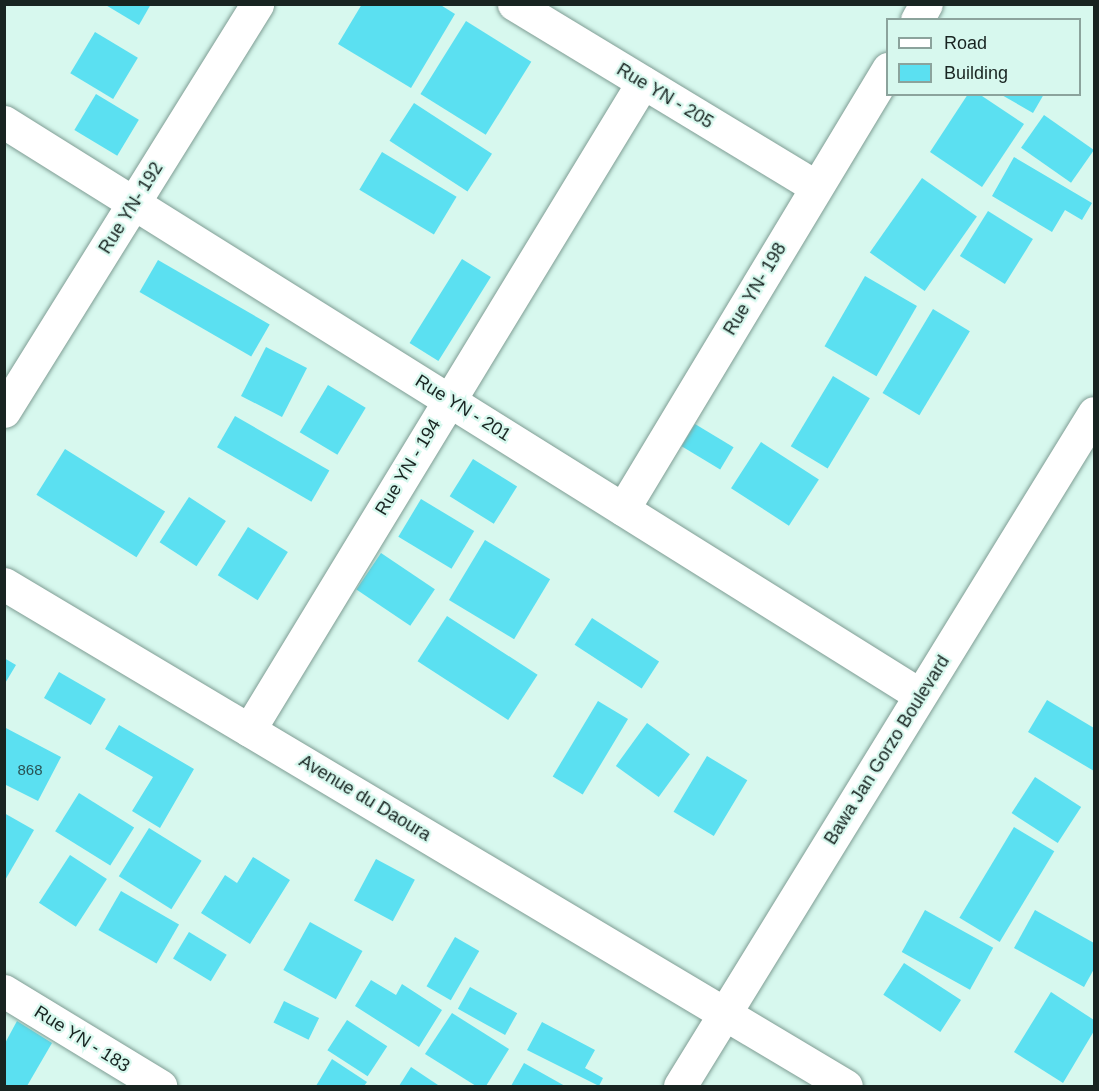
<!DOCTYPE html>
<style>
body{margin:0}
#map{position:relative;width:1099px;height:1091px;overflow:hidden;background:#d7f8ee;font-family:Helvetica,sans-serif}
div>[style]{position:absolute}
.building>*{inset:0;background:#5be0f1;transform-origin:0 0}
.roads{filter:drop-shadow(0 0 2px #7f9d94) drop-shadow(0 0 2px #7f9d94)}
.minor>*{height:33px;margin:-16.5px;padding:0 16.5px;transform-origin:16.5px;border-radius:16.5px;background:#fff}
.tertiary>*{height:33px;margin:-16.5px;padding:0 16.5px;transform-origin:16.5px;border-radius:16.5px;background:#fff}
.secondary>*{height:33px;margin:-16.5px;padding:0 16.5px;transform-origin:16.5px;border-radius:16.5px;background:#fff}
span{translate:-50% -50%;white-space:nowrap;text-align:center;line-height:1.15;-webkit-text-stroke:4.5px #d7f8ee;paint-order:stroke}
.number-label{font-size:15px;color:#295355}
.number-label span{-webkit-text-stroke-width:0}
.street-label{font-size:18px;color:#182421}
.frame{position:absolute;inset:0;border:6px solid #182421;pointer-events:none}
.legend{position:absolute;left:886px;top:18px;width:195px;height:78px;box-sizing:border-box;background:#d7f8ee;border:2px solid #8ba39c;margin:0;padding:8px 10px;list-style:none;font-size:18px;color:#182421}
.legend li{display:flex;align-items:center;gap:12px;height:30px}
.legend b{width:30px;border:2px solid #8ba39c}
</style>
<div id="map">
<div class="building">
<div style="clip-path:polygon(104px 4px,151px 4px,139px 25px)"></div>
<div style="clip-path:polygon(362px 4px,439px 4px,455px 14px,411px 88px,338px 44px)"></div>
<div style="left:466px;top:21px;width:77px;height:86px;rotate:32deg"></div>
<div style="left:95px;top:32px;width:50px;height:48px;rotate:31deg"></div>
<div style="left:96px;top:94px;width:50px;height:42px;rotate:31deg"></div>
<div style="clip-path:polygon(968px 94px,979px 94px,1024px 124px,982px 187px,930px 152px)"></div>
<div style="clip-path:polygon(1000px 94px,1044px 94px,1033px 113px)"></div>
<div style="left:414px;top:103px;width:93px;height:45px;rotate:33deg"></div>
<div style="left:1044px;top:115px;width:61px;height:40px;rotate:35deg"></div>
<div style="left:382px;top:152px;width:87px;height:44px;rotate:31deg"></div>
<div style="clip-path:polygon(1014px 157px,1092px 203px,1082px 220px,1065px 210px,1052px 232px,992px 196px)"></div>
<div style="left:922px;top:178px;width:67px;height:91px;rotate:35deg"></div>
<div style="left:988px;top:211px;width:53px;height:53px;rotate:32deg"></div>
<div style="left:462px;top:259px;width:34px;height:99px;rotate:32deg"></div>
<div style="left:158px;top:260px;width:129px;height:37px;rotate:30deg"></div>
<div style="left:865px;top:276px;width:60px;height:81px;rotate:30deg"></div>
<div style="left:933px;top:309px;width:43px;height:98px;rotate:31deg"></div>
<div style="left:266px;top:347px;width:46px;height:55px;rotate:27deg"></div>
<div style="left:833px;top:376px;width:43px;height:82px;rotate:31deg"></div>
<div style="left:328px;top:385px;width:44px;height:55px;rotate:31deg"></div>
<div style="left:235px;top:416px;width:109px;height:36px;rotate:30deg"></div>
<div style="left:695px;top:424px;width:45px;height:26px;rotate:31deg"></div>
<div style="left:761px;top:442px;width:69px;height:55px;rotate:33deg"></div>
<div style="left:65px;top:449px;width:118px;height:54px;rotate:32deg"></div>
<div style="left:473px;top:459px;width:52px;height:44px;rotate:32deg"></div>
<div style="left:189px;top:497px;width:44px;height:54px;rotate:33deg"></div>
<div style="left:421px;top:499px;width:62px;height:44px;rotate:31deg"></div>
<div style="left:248px;top:527px;width:47px;height:57px;rotate:32deg"></div>
<div style="left:485px;top:540px;width:76px;height:70px;rotate:31deg"></div>
<div style="left:381px;top:553px;width:65px;height:44px;rotate:34deg"></div>
<div style="left:447px;top:616px;width:108px;height:54px;rotate:33deg"></div>
<div style="left:592px;top:618px;width:80px;height:32px;rotate:33deg"></div>
<div style="clip-path:polygon(4px 658px,16px 665px,4px 685px)"></div>
<div style="left:59px;top:672px;width:54px;height:30px;rotate:30deg"></div>
<div style="clip-path:polygon(1047px 700px,1094px 728px,1094px 771px,1028px 732px)"></div>
<div style="left:598px;top:701px;width:35px;height:88px;rotate:31deg"></div>
<div style="left:647px;top:723px;width:53px;height:53px;rotate:36deg"></div>
<div style="clip-path:polygon(119px 725px,194px 769px,160px 828px,132px 811px,153px 777px,105px 749px)"></div>
<div style="clip-path:polygon(4px 727px,61px 757px,38px 801px,4px 784px)"></div>
<div style="left:707px;top:756px;width:47px;height:65px;rotate:31deg"></div>
<div style="left:1035px;top:777px;width:55px;height:43px;rotate:33deg"></div>
<div style="left:79px;top:793px;width:65px;height:45px;rotate:32deg"></div>
<div style="clip-path:polygon(4px 813px,34px 830px,4px 882px)"></div>
<div style="left:1014px;top:827px;width:47px;height:106px;rotate:31deg"></div>
<div style="left:149px;top:828px;width:62px;height:57px;rotate:32deg"></div>
<div style="left:70px;top:855px;width:44px;height:57px;rotate:33deg"></div>
<div style="clip-path:polygon(253px 857px,290px 880px,250px 944px,201px 913px,225px 875px,237px 883px)"></div>
<div style="left:376px;top:859px;width:44px;height:47px;rotate:28deg"></div>
<div style="left:121px;top:891px;width:67px;height:45px;rotate:30deg"></div>
<div style="left:925px;top:910px;width:78px;height:48px;rotate:29deg"></div>
<div style="clip-path:polygon(1035px 910px,1094px 943px,1094px 969px,1084px 987px,1014px 948px)"></div>
<div style="left:310px;top:922px;width:60px;height:55px;rotate:29deg"></div>
<div style="left:189px;top:932px;width:44px;height:31px;rotate:31deg"></div>
<div style="left:455px;top:937px;width:28px;height:57px;rotate:30deg"></div>
<div style="left:904px;top:963px;width:68px;height:38px;rotate:33deg"></div>
<div style="clip-path:polygon(371px 980px,396px 995px,402px 984px,442px 1010px,419px 1047px,355px 1006px)"></div>
<div style="left:470px;top:987px;width:54px;height:25px;rotate:29deg"></div>
<div style="clip-path:polygon(1051px 992px,1094px 1020px,1094px 1031px,1063px 1083px,1014px 1052px)"></div>
<div style="left:284px;top:1001px;width:39px;height:24px;rotate:26deg"></div>
<div style="clip-path:polygon(452px 1013px,509px 1049px,486px 1086px,476px 1086px,425px 1054px)"></div>
<div style="left:347px;top:1020px;width:48px;height:36px;rotate:33deg"></div>
<div style="clip-path:polygon(17px 1021px,52px 1043px,27px 1086px,4px 1086px,4px 1045px)"></div>
<div style="clip-path:polygon(542px 1022px,595px 1050px,585px 1068px,603px 1078px,599px 1086px,527px 1050px)"></div>
<div style="clip-path:polygon(332px 1059px,367px 1082px,364px 1086px,316px 1086px)"></div>
<div style="clip-path:polygon(524px 1063px,565px 1086px,511px 1086px)"></div>
<div style="clip-path:polygon(411px 1067px,438px 1085px,437px 1086px,399px 1086px)"></div>
</div>
<div class="roads">
<div class="minor">
<div style="left:514px;top:4px;width:353px;rotate:31.2deg"></div>
<div style="left:917px;top:20px;width:18px;rotate:-61deg"></div>
<div style="left:4px;top:122px;width:1080px;rotate:32.03deg"></div>
<div style="left:4px;top:411px;width:479px;rotate:-58.1deg"></div>
<div style="left:623px;top:509px;width:514px;rotate:-58.94deg"></div>
<div style="left:249px;top:730px;width:758px;rotate:-58.7deg"></div>
<div style="left:4px;top:991px;width:183px;rotate:31.3deg"></div>
</div>
<div class="tertiary">
<div style="left:4px;top:584px;width:980px;rotate:30.8deg"></div>
</div>
<div class="secondary">
<div style="left:680px;top:1086px;width:790px;rotate:-58.4deg"></div>
</div>
</div>
<div class="number-label">
<span style="left:30px;top:770px">868</span>
</div>
<div class="street-label">
<span style="left:665px;top:96px;rotate:31deg">Rue YN - 205</span>
<span style="left:131px;top:208px;rotate:-58deg">Rue YN- 192</span>
<span style="left:755px;top:289px;rotate:-59deg">Rue YN- 198</span>
<span style="left:463px;top:408px;rotate:32deg">Rue YN - 201</span>
<span style="left:408px;top:467px;rotate:-59deg">Rue YN - 194</span>
<span style="left:887px;top:750px;rotate:-58deg">Bawa Jan Gorzo Boulevard</span>
<span style="left:365px;top:798px;rotate:31deg">Avenue du Daoura</span>
<span style="left:82px;top:1039px;rotate:32deg">Rue YN - 183</span>
</div>
<div class="frame"></div>
<ul class="legend">
<li><b style="height:8px;background:#fff"></b>Road</li>
<li><b style="height:16px;background:#5be0f1"></b>Building</li>
</ul>
</div>
